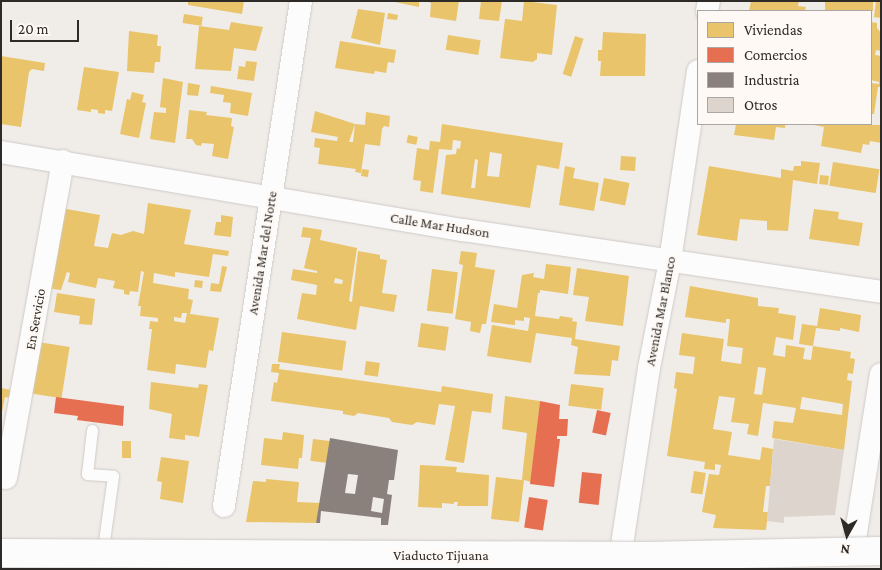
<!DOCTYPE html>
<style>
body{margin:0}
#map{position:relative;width:882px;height:570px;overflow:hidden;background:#f0ece8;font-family:"Crimson Pro",serif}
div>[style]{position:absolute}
.homes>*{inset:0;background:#e9c46a;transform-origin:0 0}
.shops>*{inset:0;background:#e76f51;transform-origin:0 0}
.industry>*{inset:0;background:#8a817c}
.building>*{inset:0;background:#ddd4ce}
.roads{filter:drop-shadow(0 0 1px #cecac7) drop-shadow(0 0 1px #cecac7)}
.service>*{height:11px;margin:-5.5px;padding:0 5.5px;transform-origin:5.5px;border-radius:5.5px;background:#fdfcfc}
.minor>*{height:22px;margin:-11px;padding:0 11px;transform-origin:11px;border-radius:11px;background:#fdfcfc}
.motorway>*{height:28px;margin:-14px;padding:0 14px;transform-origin:14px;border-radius:14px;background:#fdfcfc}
.bridges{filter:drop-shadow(0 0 1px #cecac7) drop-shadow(0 0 1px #cecac7)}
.motorway-bridge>*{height:28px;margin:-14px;padding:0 14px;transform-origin:14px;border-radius:14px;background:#fdfcfc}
span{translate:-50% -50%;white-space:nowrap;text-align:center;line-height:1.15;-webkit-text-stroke:5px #fef9f5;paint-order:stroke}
.street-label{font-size:14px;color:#2d2a27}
.frame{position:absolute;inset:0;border:2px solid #2d2a27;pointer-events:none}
.legend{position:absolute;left:697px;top:10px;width:175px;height:115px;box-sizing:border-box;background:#fef9f5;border:1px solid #aaa6a3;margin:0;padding:6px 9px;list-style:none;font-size:15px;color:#2d2a27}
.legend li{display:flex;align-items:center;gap:10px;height:25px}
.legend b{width:25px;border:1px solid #aaa6a3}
.north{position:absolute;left:822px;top:510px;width:50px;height:50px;-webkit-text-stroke:4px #fef9f5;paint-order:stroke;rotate:187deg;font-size:14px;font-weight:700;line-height:20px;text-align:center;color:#2d2a27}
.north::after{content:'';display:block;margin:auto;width:18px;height:22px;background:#2d2a27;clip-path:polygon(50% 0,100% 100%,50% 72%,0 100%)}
.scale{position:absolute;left:10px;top:20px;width:69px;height:22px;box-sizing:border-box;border:2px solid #2d2a27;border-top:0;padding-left:6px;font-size:15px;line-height:18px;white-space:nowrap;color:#2d2a27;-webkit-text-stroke:4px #fef9f5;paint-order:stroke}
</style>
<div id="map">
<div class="homes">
<div style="clip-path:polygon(188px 1px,244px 1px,242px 14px,188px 5px)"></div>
<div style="clip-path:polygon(390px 1px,419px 1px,419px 7px)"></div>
<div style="clip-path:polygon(426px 1px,459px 1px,456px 21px,430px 17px,431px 3px)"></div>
<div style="clip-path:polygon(481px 1px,502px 1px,499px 21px,479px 19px)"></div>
<div style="clip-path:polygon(524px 1px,557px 5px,552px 55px,537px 53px,537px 59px,533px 62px,500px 58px,505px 19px,522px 21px)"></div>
<div style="clip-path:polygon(751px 1px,799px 1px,798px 6px,806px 7px,805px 11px,749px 11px)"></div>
<div style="left:825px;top:1px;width:48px;height:10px"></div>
<div style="clip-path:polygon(876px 1px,881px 1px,881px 18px,874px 17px)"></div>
<div style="clip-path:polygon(358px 9px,385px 13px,380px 45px,351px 38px)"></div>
<div style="clip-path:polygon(388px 13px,398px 15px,397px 20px,387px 19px)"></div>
<div style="left:184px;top:14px;width:19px;height:9px;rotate:9deg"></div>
<div style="clip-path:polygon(231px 22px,263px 27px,256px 51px,234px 48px,231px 71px,195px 69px,199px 26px,229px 30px)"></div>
<div style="clip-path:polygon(871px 22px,877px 23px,877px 28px,881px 33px,881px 51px,876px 50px,875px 55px,881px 56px,881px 87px,878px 87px,874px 114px,871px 114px,871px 83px,879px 84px,879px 82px,871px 80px)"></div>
<div style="clip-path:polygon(129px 31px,158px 35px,157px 46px,161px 46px,160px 62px,155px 62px,154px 73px,127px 71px)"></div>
<div style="clip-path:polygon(603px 32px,646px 34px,645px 76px,600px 76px,601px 61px,598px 61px,598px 50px,602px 50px)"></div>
<div style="left:448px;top:35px;width:33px;height:15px;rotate:9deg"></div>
<div style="left:575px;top:36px;width:9px;height:40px;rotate:18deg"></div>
<div style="clip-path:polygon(340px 41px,396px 50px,394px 63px,388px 62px,386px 73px,375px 71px,374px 74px,335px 68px)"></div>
<div style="clip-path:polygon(1px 56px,45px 63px,44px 71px,32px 69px,29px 72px,21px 127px,1px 124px)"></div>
<div style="clip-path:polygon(246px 61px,257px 62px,254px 81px,237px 79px,239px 66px,245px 67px)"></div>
<div style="clip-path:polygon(84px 67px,119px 72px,112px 111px,105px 110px,105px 114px,98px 113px,98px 110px,91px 109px,91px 112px,77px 110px)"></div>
<div style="clip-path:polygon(163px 78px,183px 82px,175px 143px,150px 139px,154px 112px,166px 113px,166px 108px,160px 107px)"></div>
<div style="clip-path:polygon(188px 83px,200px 85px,198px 96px,187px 95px)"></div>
<div style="clip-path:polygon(211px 86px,252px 93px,248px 116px,230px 113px,231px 103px,223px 102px,224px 95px,210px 93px)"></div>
<div style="clip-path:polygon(132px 92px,144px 95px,142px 102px,146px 103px,139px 138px,120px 134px,127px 99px,130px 100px)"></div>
<div style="clip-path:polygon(189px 110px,207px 112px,206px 115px,232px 118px,231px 126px,234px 127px,228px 159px,212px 156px,214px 144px,202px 143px,201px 146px,196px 145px,192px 139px,186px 139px)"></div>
<div style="clip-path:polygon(315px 111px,355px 124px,349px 142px,353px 142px,355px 124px,365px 125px,366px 112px,390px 116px,389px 127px,384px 126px,382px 129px,380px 146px,365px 144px,361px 173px,355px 172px,356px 169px,318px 164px,320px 148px,314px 147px,315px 138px,337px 141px,338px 137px,311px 132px)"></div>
<div style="clip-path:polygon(evenodd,442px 124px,563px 143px,559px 169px,537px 165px,530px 208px,441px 194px,446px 155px,456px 154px,457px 148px,460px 149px,461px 141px,453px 140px,452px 150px,439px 149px,433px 193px,420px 191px,421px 181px,413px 180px,417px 148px,429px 150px,430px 141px,440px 142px,442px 124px,490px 152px,502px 154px,499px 177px,487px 176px,490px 152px,442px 124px,475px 159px,478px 160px,475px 188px,471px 188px,475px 159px)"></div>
<div style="clip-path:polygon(736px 124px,785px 124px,785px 128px,776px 127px,774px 140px,734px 135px)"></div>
<div style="clip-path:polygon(809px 124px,881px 125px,881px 143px,870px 141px,869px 145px,863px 144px,861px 153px,821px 146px,824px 127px)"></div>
<div style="left:408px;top:135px;width:10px;height:8px;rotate:11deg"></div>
<div style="left:621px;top:156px;width:15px;height:14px;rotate:4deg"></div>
<div style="clip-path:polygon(801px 161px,820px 163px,817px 184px,793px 180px,788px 231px,767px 230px,767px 221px,740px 219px,737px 241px,697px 235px,709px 166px,781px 178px,781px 169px,793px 171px,794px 166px,801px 166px)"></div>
<div style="left:833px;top:162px;width:47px;height:24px;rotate:9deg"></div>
<div style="clip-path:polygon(565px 166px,575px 168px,573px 178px,599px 183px,594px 211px,559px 205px)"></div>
<div style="left:362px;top:169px;width:7px;height:7px;rotate:8deg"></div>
<div style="left:820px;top:175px;width:9px;height:9px;rotate:6deg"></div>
<div style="left:604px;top:178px;width:26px;height:23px;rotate:11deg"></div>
<div style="clip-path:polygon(evenodd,148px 203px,191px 210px,184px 244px,229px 251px,228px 256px,213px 254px,209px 277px,175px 272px,175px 277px,154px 273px,153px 283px,189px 289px,188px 299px,193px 300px,190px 314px,219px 318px,213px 351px,209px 350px,206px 368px,176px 364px,175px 374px,147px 370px,152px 329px,149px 329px,150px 321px,158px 322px,158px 318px,140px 316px,141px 306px,138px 306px,144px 272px,141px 271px,138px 292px,130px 291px,129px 295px,124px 294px,124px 290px,113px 288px,115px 281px,98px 278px,96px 288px,68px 282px,70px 273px,67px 272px,61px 290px,46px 288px,61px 208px,100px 215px,94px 246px,108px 248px,112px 233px,121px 235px,133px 231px,144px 234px,148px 203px,182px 313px,187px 313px,185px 323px,174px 321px,174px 317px,181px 318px,182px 313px)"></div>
<div style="clip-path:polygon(814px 209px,839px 212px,838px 219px,863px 223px,859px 246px,809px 239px)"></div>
<div style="clip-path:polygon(221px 215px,233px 217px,231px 237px,214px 235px,216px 222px,221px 222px)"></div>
<div style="clip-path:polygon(evenodd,303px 227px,322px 230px,320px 240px,357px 248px,349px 301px,352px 302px,358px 251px,375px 254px,380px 255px,380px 259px,387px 260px,382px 293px,397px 295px,394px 312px,360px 306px,356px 330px,297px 319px,302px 293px,316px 295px,317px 285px,291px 280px,293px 269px,317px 273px,317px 271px,304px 268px,311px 238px,301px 237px,303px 227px,335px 278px,343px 280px,342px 284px,334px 283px,335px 278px)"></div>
<div style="clip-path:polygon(461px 251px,477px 253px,475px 267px,495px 270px,486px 324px,482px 324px,480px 333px,470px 331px,471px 322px,455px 319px,463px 265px,459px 264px)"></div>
<div style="clip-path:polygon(546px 264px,571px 267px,568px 294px,540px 290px,540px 293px,538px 293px,535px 316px,559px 319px,560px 316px,573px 318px,572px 321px,577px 322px,575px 339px,620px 346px,618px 361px,612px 360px,610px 376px,574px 374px,578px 347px,571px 345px,572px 338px,536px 333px,531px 363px,487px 356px,492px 325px,528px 331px,530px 318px,524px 317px,524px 321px,515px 320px,515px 325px,491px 322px,494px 304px,517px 308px,522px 275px,534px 273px,533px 277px,544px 279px)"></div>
<div style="clip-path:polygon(222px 266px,227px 267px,221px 292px,210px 291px,211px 283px,219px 284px)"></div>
<div style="clip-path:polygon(577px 268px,629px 276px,623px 326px,585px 321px,589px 297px,573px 295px)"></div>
<div style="left:432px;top:269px;width:26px;height:42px;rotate:7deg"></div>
<div style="left:195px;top:280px;width:8px;height:7px;rotate:7deg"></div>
<div style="clip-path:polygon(evenodd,690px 286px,758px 298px,758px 306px,779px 308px,778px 313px,796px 316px,793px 340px,776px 337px,773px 355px,785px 357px,786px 345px,805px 348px,803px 359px,811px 360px,813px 346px,799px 344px,802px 324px,817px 326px,820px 308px,861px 315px,859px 332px,840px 328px,840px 331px,816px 328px,813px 346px,851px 352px,850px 358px,855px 359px,853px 374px,848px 373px,847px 380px,852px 381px,844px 450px,772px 438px,774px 421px,793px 423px,796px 408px,763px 403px,758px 436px,747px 434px,749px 424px,731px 422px,735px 398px,719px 396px,713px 429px,732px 432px,728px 455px,760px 460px,762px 447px,773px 449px,770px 486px,766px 486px,763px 512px,768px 512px,766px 530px,713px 528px,716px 515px,702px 512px,709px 474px,719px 475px,721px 465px,715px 464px,715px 470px,704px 469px,705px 462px,667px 456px,677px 389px,674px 388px,676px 372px,693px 374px,695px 357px,679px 355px,682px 333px,724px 339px,721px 361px,741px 364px,743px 348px,727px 346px,730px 319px,726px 319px,726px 323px,685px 317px,690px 286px,758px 367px,766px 368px,762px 395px,754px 394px,758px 367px,690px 286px,802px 397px,843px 404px,842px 415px,800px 409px,802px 397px)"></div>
<div style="clip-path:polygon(57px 293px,95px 299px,92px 325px,79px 324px,80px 316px,54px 312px)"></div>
<div style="left:421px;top:323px;width:28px;height:24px;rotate:8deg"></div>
<div style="left:282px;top:332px;width:65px;height:30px;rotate:8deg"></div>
<div style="left:38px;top:342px;width:32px;height:52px;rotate:9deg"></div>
<div style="left:366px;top:361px;width:14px;height:14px;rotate:8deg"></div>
<div style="clip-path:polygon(272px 364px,280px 364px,279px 369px,441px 392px,442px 386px,493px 394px,491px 413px,472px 411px,464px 463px,445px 460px,455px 406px,439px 404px,435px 425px,417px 422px,412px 425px,392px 422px,389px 418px,358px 413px,354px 416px,343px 414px,343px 411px,271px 401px,274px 382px,277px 383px,279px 373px,271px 372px)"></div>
<div style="clip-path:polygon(151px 382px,198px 388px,199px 384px,208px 385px,199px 437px,185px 435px,185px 440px,169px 438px,172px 414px,149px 409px)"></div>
<div style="left:571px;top:384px;width:33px;height:22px;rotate:7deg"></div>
<div style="clip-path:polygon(1px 388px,11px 390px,10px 398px,5px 397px,2px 412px)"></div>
<div style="clip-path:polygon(505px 396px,540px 401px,531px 482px,524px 480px,519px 522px,491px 519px,496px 477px,522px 480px,523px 469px,527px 433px,502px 429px)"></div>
<div style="clip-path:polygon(283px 432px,304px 435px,302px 458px,299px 458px,298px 469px,261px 465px,264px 438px,282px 440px)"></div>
<div style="left:313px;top:439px;width:17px;height:22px;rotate:7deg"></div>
<div style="left:122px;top:441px;width:9px;height:17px"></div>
<div style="clip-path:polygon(161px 457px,189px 461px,183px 503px,160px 499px,162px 482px,157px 481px)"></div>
<div style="clip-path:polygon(420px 465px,457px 467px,456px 472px,489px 475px,488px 506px,457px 506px,458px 502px,454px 502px,454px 504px,442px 503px,442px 508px,418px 507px)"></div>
<div style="left:694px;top:471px;width:12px;height:22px;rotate:9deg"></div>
<div style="clip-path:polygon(266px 479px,299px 482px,297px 502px,320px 503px,316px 523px,246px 522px,253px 481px,266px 482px)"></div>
</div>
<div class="shops">
<div style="clip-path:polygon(56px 397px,124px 406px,123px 426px,77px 420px,78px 416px,54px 413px)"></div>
<div style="clip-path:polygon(540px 401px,560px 405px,559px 419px,568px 419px,567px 436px,557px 436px,557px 439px,560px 439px,554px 487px,530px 484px)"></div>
<div style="left:597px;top:410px;width:14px;height:23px;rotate:12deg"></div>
<div style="left:582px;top:472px;width:20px;height:31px;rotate:6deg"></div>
<div style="left:529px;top:497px;width:19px;height:31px;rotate:9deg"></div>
</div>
<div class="industry">
<div style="clip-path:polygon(evenodd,330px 438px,398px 450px,394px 480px,389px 480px,387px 494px,392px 495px,388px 525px,381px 525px,381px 518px,321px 511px,320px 523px,316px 523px,330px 438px,348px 474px,358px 475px,355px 494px,345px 493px,348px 474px,330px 438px,373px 497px,384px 499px,382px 513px,371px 511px,373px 497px)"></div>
</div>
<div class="building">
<div style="clip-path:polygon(774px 439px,844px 450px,835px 515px,784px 517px,784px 523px,767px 521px)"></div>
</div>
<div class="roads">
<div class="service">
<div style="left:92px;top:430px;width:44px;rotate:96.5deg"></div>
<div style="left:87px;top:474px;width:26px;rotate:4deg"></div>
<div style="left:113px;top:476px;width:66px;rotate:97.9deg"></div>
</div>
<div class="minor">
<div style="left:707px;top:11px;width:10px;rotate:-79deg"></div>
<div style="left:1px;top:152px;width:469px;rotate:9.6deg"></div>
<div style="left:463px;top:230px;width:423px;rotate:8.4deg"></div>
<div style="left:6px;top:478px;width:322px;rotate:-79.8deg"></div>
<div style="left:224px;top:506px;width:511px;rotate:-81.33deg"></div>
<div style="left:621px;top:551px;width:185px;rotate:-81.3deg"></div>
<div style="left:649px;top:368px;width:109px;rotate:-78.9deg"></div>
<div style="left:670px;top:261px;width:192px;rotate:-81.6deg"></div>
<div style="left:853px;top:552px;width:180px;rotate:-81.1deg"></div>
</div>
<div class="motorway">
<div style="left:10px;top:566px;width:68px;rotate:2.5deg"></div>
</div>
</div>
<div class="bridges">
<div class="motorway-bridge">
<div style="left:1px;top:553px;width:646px;rotate:0.27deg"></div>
<div style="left:647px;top:556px;width:234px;rotate:-1.2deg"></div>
</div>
</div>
<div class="street-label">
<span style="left:440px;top:225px;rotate:9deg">Calle Mar Hudson</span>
<span style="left:262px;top:253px;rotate:-81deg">Avenida Mar del Norte</span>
<span style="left:660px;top:311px;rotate:-79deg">Avenida Mar Blanco</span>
<span style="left:35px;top:319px;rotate:-80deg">En Servicio</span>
<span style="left:441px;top:555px">Viaducto Tijuana</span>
</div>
<div class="frame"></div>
<ul class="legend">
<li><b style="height:14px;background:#e9c46a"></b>Viviendas</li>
<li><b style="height:14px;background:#e76f51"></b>Comercios</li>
<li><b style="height:14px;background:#8a817c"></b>Industria</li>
<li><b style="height:14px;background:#ddd4ce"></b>Otros</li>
</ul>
<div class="north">N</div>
<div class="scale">20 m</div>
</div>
